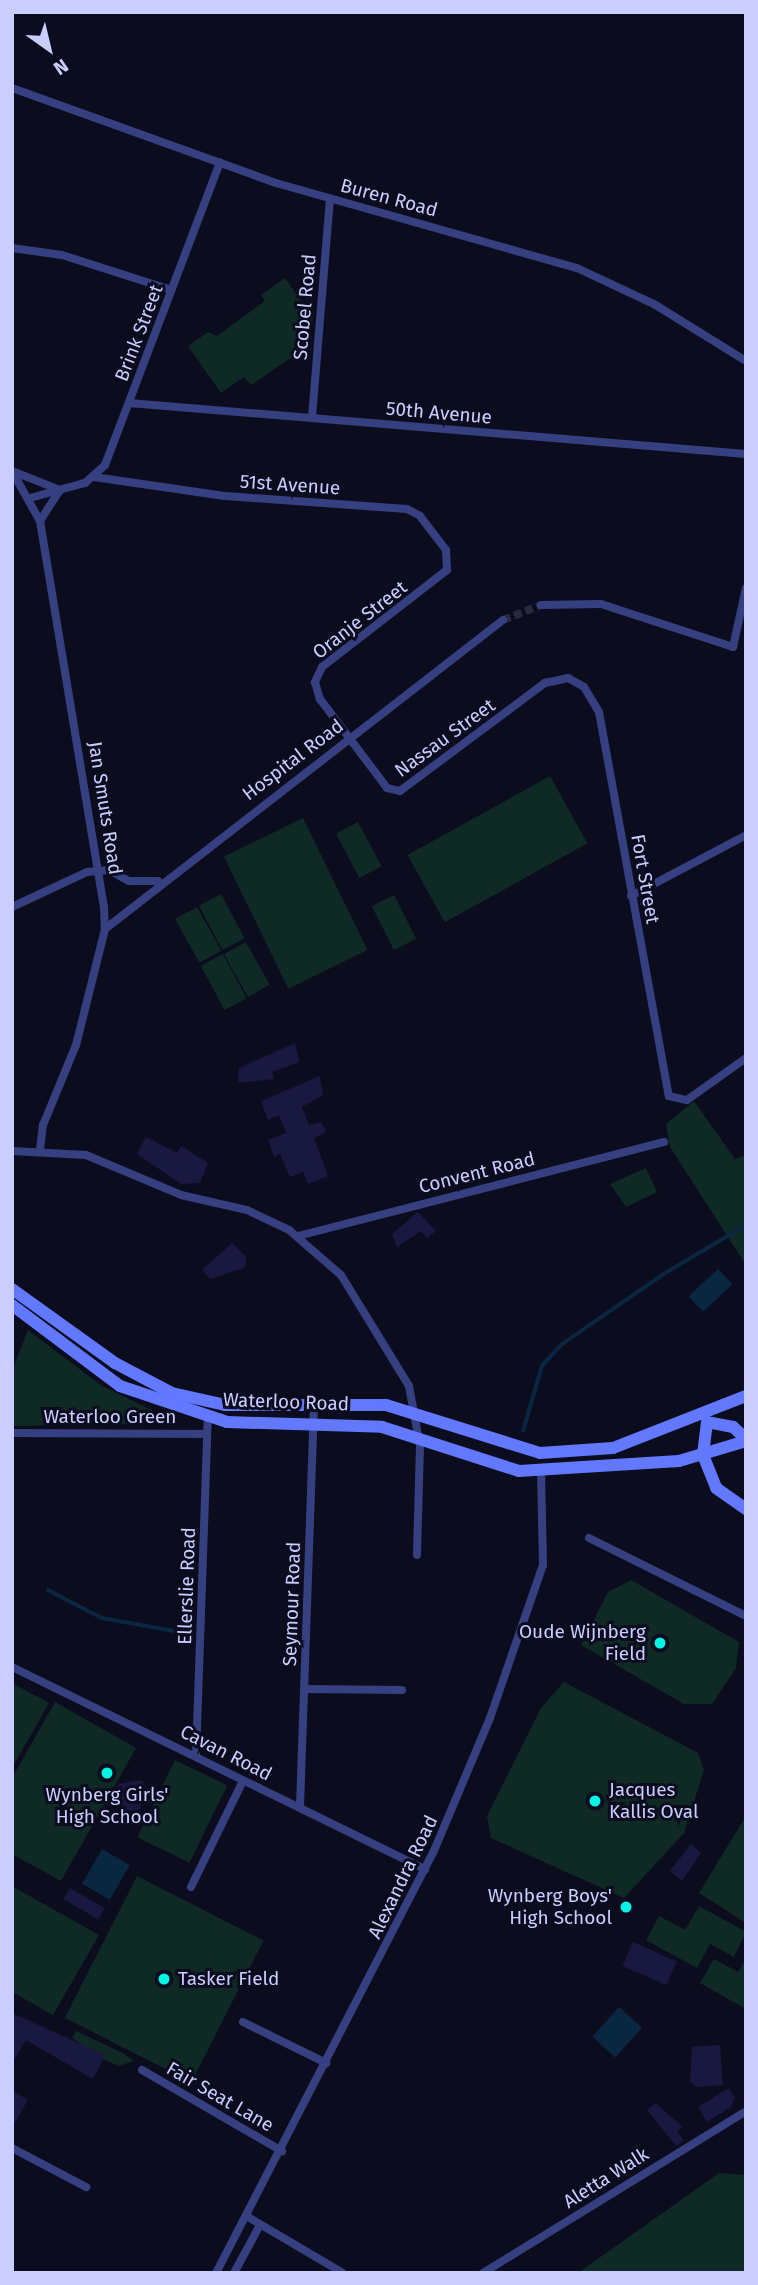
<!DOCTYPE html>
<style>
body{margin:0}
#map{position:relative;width:758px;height:2285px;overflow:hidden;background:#0c0c1f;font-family:"Fira Sans",sans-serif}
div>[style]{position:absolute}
.green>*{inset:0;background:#0f2a24;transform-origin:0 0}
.water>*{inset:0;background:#0a2741;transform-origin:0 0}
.stream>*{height:3.5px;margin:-1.75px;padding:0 1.75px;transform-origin:1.75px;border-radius:1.75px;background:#0a2741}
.building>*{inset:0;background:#191841;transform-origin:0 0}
.street-tunnel>*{height:8px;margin-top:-4px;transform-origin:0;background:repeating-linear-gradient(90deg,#282941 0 8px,transparent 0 12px)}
.street>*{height:8px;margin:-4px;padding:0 4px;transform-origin:4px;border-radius:4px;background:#364080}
.secondary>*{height:12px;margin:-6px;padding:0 6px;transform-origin:6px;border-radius:6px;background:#6178ff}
.dots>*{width:19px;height:19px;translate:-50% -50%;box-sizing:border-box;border:4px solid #0c0c1f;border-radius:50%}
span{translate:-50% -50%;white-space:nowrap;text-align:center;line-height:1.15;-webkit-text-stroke:6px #0c0c1f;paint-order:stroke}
.street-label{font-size:19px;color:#cacdff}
.poi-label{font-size:19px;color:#cacdff}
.right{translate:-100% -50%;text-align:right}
.left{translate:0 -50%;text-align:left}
.frame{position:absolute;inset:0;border:14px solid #cacdff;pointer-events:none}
.north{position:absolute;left:14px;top:14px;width:70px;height:70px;-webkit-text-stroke:5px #0c0c1f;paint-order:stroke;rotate:146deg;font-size:19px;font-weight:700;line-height:28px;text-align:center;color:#cacdff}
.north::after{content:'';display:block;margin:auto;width:24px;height:32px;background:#cacdff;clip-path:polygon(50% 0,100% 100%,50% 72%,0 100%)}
</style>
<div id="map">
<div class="green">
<div style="clip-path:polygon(285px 278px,313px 318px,310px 330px,295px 342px,301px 351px,251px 385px,244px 377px,221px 393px,188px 346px,208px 332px,217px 336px,265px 301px,261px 295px)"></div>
<div style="left:550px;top:776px;width:77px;height:163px;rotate:61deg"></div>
<div style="left:303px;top:818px;width:147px;height:88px;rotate:64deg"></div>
<div style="left:358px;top:822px;width:50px;height:25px;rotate:62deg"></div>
<div style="left:221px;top:894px;width:50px;height:25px;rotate:62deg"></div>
<div style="left:394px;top:895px;width:49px;height:25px;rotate:63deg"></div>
<div style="left:197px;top:907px;width:50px;height:25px;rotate:61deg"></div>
<div style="left:246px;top:942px;width:49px;height:25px;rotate:61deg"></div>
<div style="left:223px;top:954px;width:50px;height:25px;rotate:62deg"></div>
<div style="clip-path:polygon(694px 1101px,735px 1159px,746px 1155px,746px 1265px,670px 1147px,666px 1124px)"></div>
<div style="clip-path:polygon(646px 1168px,657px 1192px,626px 1207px,610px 1184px)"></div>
<div style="clip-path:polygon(28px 1330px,102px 1386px,178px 1423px,12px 1426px,12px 1370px)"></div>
<div style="clip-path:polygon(631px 1580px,739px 1642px,736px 1668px,712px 1704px,684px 1704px,581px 1645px,608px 1592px)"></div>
<div style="clip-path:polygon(564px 1682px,698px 1753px,704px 1770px,684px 1833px,624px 1898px,491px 1838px,487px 1816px,541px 1708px)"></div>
<div style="clip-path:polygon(12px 1683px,49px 1703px,12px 1768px)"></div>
<div style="clip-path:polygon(55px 1702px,136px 1748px,61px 1881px,12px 1854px,12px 1778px)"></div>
<div style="left:175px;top:1760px;width:58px;height:86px;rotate:26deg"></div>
<div style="clip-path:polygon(746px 1816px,746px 1923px,699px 1893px)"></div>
<div style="left:137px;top:1876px;width:142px;height:159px;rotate:27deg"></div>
<div style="clip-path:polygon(12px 1886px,99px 1935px,53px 2015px,12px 1992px)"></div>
<div style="clip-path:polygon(699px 1906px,746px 1932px,734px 1957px,710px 1944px,697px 1968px,646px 1940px,659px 1916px,685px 1930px)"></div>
<div style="clip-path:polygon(714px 1959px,738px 1972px,746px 1959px,746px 2009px,700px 1983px)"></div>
<div style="clip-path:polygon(76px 2031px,123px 2053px,134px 2061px,118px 2066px,103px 2059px,72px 2038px)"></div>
<div style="clip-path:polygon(719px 2173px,746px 2175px,746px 2273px,578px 2273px)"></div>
</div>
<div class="water">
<div style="left:718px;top:1269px;width:21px;height:40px;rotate:47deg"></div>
<div style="left:102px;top:1849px;width:32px;height:40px;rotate:30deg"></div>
<div style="left:619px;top:2007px;width:31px;height:40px;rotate:42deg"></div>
</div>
<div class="stream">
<div style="left:667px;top:1272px;width:92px;rotate:-30.7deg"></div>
<div style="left:523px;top:1431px;width:68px;rotate:-73.7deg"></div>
<div style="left:542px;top:1366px;width:28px;rotate:-48deg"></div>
<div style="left:561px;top:1345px;width:125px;rotate:-34.6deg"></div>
<div style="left:48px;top:1590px;width:61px;rotate:27.4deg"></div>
<div style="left:102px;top:1618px;width:90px;rotate:10.2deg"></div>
</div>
<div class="building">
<div style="clip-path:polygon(295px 1043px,299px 1062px,272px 1072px,274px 1079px,238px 1083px,239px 1068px)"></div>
<div style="clip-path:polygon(320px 1076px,323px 1095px,302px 1107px,309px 1125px,321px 1122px,326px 1132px,314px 1138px,328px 1176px,308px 1184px,303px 1172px,290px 1177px,280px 1154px,274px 1157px,268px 1140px,286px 1133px,279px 1115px,268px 1120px,261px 1101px)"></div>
<div style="clip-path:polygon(146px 1137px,177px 1153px,181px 1146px,208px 1163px,200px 1183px,181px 1184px,137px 1154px)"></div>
<div style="clip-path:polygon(418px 1212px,436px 1231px,427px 1238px,421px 1231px,397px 1247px,392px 1234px)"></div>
<div style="clip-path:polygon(232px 1243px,247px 1258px,244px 1268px,210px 1279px,202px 1270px)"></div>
<div style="clip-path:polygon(142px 1780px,149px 1799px,140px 1801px,141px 1809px,123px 1812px,118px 1784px)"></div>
<div style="clip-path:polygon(691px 1844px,701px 1853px,682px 1881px,670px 1871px)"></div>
<div style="left:70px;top:1888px;width:40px;height:13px;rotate:30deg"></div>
<div style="left:633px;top:1942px;width:48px;height:26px;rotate:24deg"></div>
<div style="clip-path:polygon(12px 2013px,105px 2055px,93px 2079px,26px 2040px,12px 2063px)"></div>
<div style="clip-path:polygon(720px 2045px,723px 2085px,696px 2087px,690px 2081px,692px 2047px)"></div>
<div style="clip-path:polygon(729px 2088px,735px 2098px,731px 2107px,707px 2122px,698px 2107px)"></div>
<div style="clip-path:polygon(12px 2090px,28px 2100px,12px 2127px)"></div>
<div style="clip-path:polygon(655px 2103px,683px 2127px,677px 2131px,684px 2141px,676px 2146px,647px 2110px)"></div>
</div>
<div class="street-tunnel">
<div style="left:503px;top:620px;width:41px;rotate:-21.5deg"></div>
</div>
<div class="street">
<div style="left:12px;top:88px;width:281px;rotate:19.8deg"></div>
<div style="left:276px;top:183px;width:313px;rotate:15.8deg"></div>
<div style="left:577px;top:268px;width:85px;rotate:25.1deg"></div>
<div style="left:654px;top:304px;width:108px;rotate:31.8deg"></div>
<div style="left:12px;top:248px;width:50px;rotate:8deg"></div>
<div style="left:62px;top:255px;width:115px;rotate:17.7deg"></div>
<div style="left:129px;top:403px;width:619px;rotate:4.73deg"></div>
<div style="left:312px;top:417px;width:219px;rotate:-85.3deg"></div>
<div style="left:12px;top:471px;width:57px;rotate:60.8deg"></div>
<div style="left:40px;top:521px;width:390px;rotate:80.6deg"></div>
<div style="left:104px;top:906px;width:23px;rotate:88deg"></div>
<div style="left:105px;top:929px;width:120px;rotate:104deg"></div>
<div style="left:76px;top:1045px;width:87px;rotate:112.4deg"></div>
<div style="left:43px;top:1125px;width:24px;rotate:97deg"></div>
<div style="left:12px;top:471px;width:52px;rotate:21.6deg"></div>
<div style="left:60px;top:490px;width:37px;rotate:123deg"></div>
<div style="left:94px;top:477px;width:132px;rotate:8.3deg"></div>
<div style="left:225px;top:496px;width:182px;rotate:4.1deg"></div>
<div style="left:407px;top:509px;width:15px;rotate:28deg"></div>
<div style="left:420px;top:516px;width:43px;rotate:52.6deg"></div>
<div style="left:446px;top:550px;width:20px;rotate:87deg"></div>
<div style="left:447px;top:570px;width:158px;rotate:142.2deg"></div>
<div style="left:322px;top:667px;width:17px;rotate:115deg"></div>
<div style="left:315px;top:682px;width:18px;rotate:74deg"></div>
<div style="left:320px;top:699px;width:111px;rotate:53deg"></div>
<div style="left:387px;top:788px;width:13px;rotate:13deg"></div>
<div style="left:400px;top:791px;width:181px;rotate:-36.7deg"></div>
<div style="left:545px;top:683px;width:24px;rotate:-12deg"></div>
<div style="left:568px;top:678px;width:18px;rotate:29deg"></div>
<div style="left:584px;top:687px;width:29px;rotate:59deg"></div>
<div style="left:599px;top:712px;width:390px;rotate:79.7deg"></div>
<div style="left:669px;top:1096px;width:18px;rotate:13deg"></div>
<div style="left:687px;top:1100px;width:72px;rotate:-35.4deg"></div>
<div style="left:30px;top:498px;width:57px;rotate:-15.3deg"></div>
<div style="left:85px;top:483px;width:27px;rotate:-42deg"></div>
<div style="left:105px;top:465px;width:324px;rotate:-69.2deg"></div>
<div style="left:541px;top:605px;width:60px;rotate:-1deg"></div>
<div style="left:601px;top:604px;width:139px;rotate:18deg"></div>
<div style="left:733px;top:647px;width:60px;rotate:-77.6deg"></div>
<div style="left:631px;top:896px;width:130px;rotate:-27.9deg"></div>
<div style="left:12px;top:907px;width:83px;rotate:-25deg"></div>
<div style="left:87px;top:872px;width:22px;rotate:-5deg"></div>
<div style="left:109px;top:870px;width:23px;rotate:29deg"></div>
<div style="left:129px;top:881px;width:29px"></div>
<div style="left:105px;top:929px;width:504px;rotate:-37.83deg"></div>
<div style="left:12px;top:1151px;width:74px;rotate:3.1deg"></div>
<div style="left:86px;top:1155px;width:103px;rotate:22.8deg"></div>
<div style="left:181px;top:1195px;width:68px;rotate:12.8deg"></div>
<div style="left:247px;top:1210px;width:47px;rotate:25.5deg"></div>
<div style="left:289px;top:1230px;width:69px;rotate:40.9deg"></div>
<div style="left:341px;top:1275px;width:130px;rotate:58.5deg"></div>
<div style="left:409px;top:1386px;width:61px;rotate:79.6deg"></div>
<div style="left:420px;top:1446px;width:109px;rotate:91.6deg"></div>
<div style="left:298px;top:1236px;width:378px;rotate:-14.4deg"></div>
<div style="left:12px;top:1433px;width:195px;rotate:0.3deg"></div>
<div style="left:589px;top:1538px;width:175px;rotate:26.4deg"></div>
<div style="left:12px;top:1667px;width:460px;rotate:26.1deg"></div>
<div style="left:305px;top:1689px;width:97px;rotate:0.6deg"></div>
<div style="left:196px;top:1756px;width:339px;rotate:-88deg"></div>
<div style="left:300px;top:1806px;width:403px;rotate:-88deg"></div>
<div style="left:191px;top:1887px;width:118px;rotate:-63.9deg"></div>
<div style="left:243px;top:2022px;width:93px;rotate:26.3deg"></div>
<div style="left:142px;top:2070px;width:162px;rotate:30.1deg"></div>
<div style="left:12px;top:2148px;width:84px;rotate:27.8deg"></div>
<div style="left:248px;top:2217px;width:110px;rotate:30.5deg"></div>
<div style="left:216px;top:2273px;width:473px;rotate:-62.7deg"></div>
<div style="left:433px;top:1853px;width:147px;rotate:-67.1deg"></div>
<div style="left:490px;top:1718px;width:162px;rotate:-70.9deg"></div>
<div style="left:543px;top:1565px;width:94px;rotate:-91.2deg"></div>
<div style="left:234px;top:2273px;width:55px;rotate:-61.6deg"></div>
<div style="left:483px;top:2273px;width:309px;rotate:-31.6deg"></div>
</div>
<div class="secondary">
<div style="left:12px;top:1289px;width:127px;rotate:35.7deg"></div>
<div style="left:115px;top:1363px;width:64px;rotate:27.8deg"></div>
<div style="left:172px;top:1393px;width:54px;rotate:12.8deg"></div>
<div style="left:225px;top:1405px;width:161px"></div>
<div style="left:386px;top:1405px;width:161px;rotate:17.3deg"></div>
<div style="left:540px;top:1453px;width:73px;rotate:-3.9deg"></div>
<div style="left:613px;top:1448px;width:143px;rotate:-21.4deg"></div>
<div style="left:12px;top:1305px;width:135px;rotate:36.9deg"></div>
<div style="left:120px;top:1386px;width:113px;rotate:18.6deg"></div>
<div style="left:227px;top:1422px;width:155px;rotate:1.8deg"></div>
<div style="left:382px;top:1427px;width:144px;rotate:17.8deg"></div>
<div style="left:519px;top:1471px;width:160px;rotate:-3.6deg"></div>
<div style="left:679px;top:1461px;width:70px;rotate:-16.6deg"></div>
<div style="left:746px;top:1439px;width:18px;rotate:-137deg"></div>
<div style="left:733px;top:1427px;width:26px;rotate:-169deg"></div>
<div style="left:707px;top:1422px;width:33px;rotate:97deg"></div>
<div style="left:703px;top:1455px;width:35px;rotate:68deg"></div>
<div style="left:716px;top:1488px;width:37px;rotate:35deg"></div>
</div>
<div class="dots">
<div style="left:660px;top:1643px;background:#00f5e4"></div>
<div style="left:107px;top:1773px;background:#00f5e4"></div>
<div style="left:595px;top:1801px;background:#00f5e4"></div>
<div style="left:626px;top:1907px;background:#00f5e4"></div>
<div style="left:164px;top:1979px;background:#00f5e4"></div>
</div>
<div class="street-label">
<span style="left:389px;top:198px;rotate:15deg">Buren Road</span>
<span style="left:305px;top:307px;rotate:-85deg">Scobel Road</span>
<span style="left:139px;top:333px;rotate:-69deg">Brink Street</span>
<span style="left:439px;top:413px;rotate:5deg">50th Avenue</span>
<span style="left:290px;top:485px;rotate:4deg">51st Avenue</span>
<span style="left:360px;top:620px;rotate:-38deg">Oranje Street</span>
<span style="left:445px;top:738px;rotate:-36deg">Nassau Street</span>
<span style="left:293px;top:760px;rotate:-37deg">Hospital Road</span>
<span style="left:105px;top:808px;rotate:81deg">Jan Smuts Road</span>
<span style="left:645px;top:879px;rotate:80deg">Fort Street</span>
<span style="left:477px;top:1173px;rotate:-14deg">Convent Road</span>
<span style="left:286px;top:1402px;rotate:2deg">Waterloo Road</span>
<span style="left:110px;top:1417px">Waterloo Green</span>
<span style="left:187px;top:1586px;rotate:-88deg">Ellerslie Road</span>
<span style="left:292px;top:1604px;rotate:-88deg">Seymour Road</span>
<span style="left:226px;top:1753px;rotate:27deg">Cavan Road</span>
<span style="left:403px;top:1877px;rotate:-64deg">Alexandra Road</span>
<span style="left:220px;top:2097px;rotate:30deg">Fair Seat Lane</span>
<span style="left:606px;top:2178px;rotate:-32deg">Aletta Walk</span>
</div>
<div class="poi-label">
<span class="right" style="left:646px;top:1643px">Oude Wijnberg<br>Field</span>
<span class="left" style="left:609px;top:1801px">Jacques<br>Kallis Oval</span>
<span style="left:107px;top:1806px">Wynberg Girls'<br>High School</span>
<span class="right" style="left:612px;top:1907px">Wynberg Boys'<br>High School</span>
<span class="left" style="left:178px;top:1979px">Tasker Field</span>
</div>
<div class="frame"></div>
<div class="north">N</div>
</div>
